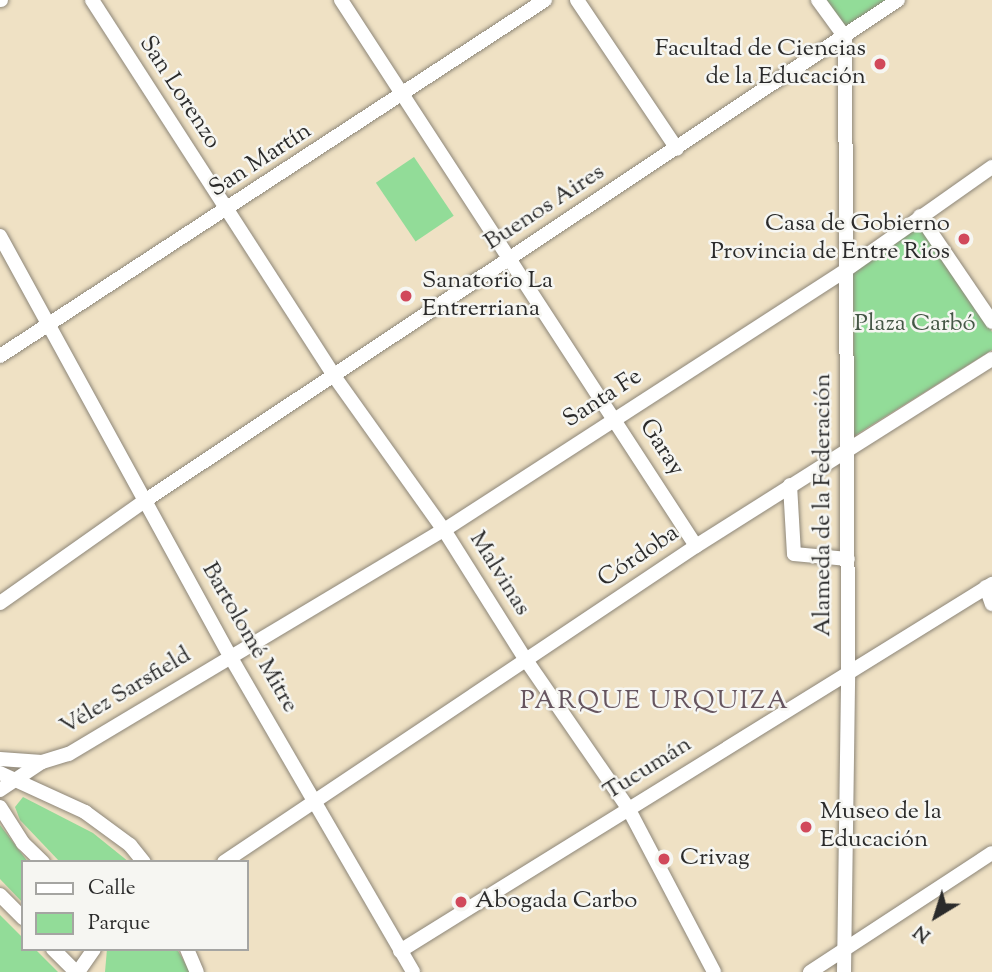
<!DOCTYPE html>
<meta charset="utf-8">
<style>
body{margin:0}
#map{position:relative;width:992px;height:972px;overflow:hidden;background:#efe1c4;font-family:"Sorts Mill Goudy",serif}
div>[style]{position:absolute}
.green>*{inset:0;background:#92dc98;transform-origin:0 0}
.roads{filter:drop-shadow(0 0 2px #8d8678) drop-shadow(0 0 2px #8d8678)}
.minor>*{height:14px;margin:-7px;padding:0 7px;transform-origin:7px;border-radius:7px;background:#fff}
.dots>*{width:19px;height:19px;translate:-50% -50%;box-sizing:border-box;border:4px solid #f6f6f2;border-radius:50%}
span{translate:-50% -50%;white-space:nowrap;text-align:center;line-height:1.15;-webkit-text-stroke:5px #f6f6f2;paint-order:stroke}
.poi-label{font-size:24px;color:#2b2b2b}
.right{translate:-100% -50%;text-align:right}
.left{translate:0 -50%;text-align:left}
.street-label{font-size:24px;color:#2b2b2b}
.park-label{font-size:24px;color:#455746}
.neighbourhood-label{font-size:26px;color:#66555f;letter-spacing:2px}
.legend{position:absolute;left:21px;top:860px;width:228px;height:91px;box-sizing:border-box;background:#f6f6f2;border:2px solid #a5a5a2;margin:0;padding:9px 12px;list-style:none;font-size:21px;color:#2b2b2b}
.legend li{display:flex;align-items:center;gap:14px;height:35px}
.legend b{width:35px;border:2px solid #a5a5a2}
.north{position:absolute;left:901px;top:881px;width:70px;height:70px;-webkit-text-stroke:5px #f6f6f2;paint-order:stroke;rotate:218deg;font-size:19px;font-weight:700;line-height:28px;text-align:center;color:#2b2b2b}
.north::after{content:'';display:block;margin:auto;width:24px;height:32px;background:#2b2b2b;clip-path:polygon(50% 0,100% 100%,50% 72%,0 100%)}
</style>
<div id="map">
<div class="green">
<div style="clip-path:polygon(818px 0,898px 0,845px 37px)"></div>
<div style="left:414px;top:157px;width:71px;height:46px;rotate:56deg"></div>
<div style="clip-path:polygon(922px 222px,992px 332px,992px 350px,854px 436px,853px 268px)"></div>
<div style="clip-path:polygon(23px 797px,93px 833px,129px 862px,60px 862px,20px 820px,15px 807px)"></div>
<div style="clip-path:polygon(0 825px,28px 862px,23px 862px,23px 903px,0 879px)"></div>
<div style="clip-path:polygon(0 915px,23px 938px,23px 949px,35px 949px,58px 972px,0 972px)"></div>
<div style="clip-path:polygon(107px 949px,177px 949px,190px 972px,105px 972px)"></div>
</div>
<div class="roads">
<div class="minor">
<div style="left:0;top:0;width:1px"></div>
<div style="left:92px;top:0;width:447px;rotate:57.2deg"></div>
<div style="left:334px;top:376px;width:189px;rotate:54.5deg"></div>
<div style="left:444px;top:530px;width:154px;rotate:57.8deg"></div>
<div style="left:526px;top:660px;width:180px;rotate:55.4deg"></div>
<div style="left:628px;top:808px;width:185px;rotate:62.3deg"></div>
<div style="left:341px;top:0;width:651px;rotate:56.97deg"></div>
<div style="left:577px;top:0;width:179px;rotate:56.1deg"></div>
<div style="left:818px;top:0;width:46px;rotate:53.9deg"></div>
<div style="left:920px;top:216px;width:128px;rotate:55.8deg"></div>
<div style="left:0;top:236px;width:479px;rotate:61.3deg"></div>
<div style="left:230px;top:656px;width:365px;rotate:59.9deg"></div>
<div style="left:0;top:356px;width:651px;rotate:-33.15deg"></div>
<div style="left:790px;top:485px;width:69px;rotate:86.7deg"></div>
<div style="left:794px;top:554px;width:54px;rotate:5.3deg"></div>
<div style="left:986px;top:587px;width:18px;rotate:71deg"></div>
<div style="left:0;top:603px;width:179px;rotate:-35.2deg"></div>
<div style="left:146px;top:500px;width:903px;rotate:-33.62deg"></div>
<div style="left:0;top:759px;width:42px;rotate:4.1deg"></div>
<div style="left:42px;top:762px;width:28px;rotate:-17deg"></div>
<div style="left:69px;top:754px;width:437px;rotate:-30.9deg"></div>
<div style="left:444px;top:530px;width:479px;rotate:-32.9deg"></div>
<div style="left:846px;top:270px;width:179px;rotate:-35.2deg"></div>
<div style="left:0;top:773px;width:94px;rotate:24.6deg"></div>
<div style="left:85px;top:812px;width:56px;rotate:36.3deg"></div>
<div style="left:130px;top:845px;width:22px;rotate:51deg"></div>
<div style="left:0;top:790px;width:50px;rotate:-33.7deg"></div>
<div style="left:0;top:807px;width:43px;rotate:57.4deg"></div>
<div style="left:23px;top:843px;width:28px;rotate:44deg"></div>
<div style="left:224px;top:862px;width:568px;rotate:-33.8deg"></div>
<div style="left:696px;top:546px;width:350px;rotate:-32.3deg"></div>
<div style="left:0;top:895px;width:33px;rotate:45deg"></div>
<div style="left:53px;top:949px;width:33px;rotate:45deg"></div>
<div style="left:187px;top:949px;width:25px;rotate:67deg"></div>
<div style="left:400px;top:951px;width:697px;rotate:-31.8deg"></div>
<div style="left:78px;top:972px;width:28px;rotate:-55deg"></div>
<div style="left:810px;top:972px;width:217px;rotate:-33.2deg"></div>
<div style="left:844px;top:972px;width:301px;rotate:-89.2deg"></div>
<div style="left:848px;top:671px;width:634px;rotate:-90.27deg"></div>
</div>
</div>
<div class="dots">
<div style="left:880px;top:64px;background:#d1495b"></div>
<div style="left:964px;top:239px;background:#d1495b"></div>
<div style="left:406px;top:296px;background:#d1495b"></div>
<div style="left:806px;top:827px;background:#d1495b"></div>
<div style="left:664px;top:859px;background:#d1495b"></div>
<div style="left:461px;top:902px;background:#d1495b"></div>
</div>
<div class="poi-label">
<span class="right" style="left:866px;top:64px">Facultad de Ciencias<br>de la Educación</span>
<span class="right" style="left:950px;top:239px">Casa de Gobierno<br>Provincia de Entre Rios</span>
<span class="left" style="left:422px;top:296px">Sanatorio La<br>Entrerriana</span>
<span class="left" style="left:820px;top:827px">Museo de la<br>Educación</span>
<span class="left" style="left:680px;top:859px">Crivag</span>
<span class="left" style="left:475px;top:902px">Abogada Carbo</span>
</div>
<div class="street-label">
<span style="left:179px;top:93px;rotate:57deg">San Lorenzo</span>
<span style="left:261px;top:161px;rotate:-33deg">San Martín</span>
<span style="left:545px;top:208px;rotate:-33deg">Buenos Aires</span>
<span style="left:603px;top:399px;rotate:-33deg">Santa Fe</span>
<span style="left:661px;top:448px;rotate:57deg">Garay</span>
<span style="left:824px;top:505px;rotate:-90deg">Alameda de la Federación</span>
<span style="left:639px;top:557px;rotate:-34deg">Córdoba</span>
<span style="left:499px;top:574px;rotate:58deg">Malvinas</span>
<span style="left:249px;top:638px;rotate:60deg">Bartolomé Mitre</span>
<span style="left:126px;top:692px;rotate:-31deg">Vélez Sarsfield</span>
<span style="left:648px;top:769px;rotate:-32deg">Tucumán</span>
</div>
<div class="park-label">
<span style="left:915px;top:325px">Plaza Carbó</span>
</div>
<div class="neighbourhood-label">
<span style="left:655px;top:702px">PARQUE URQUIZA</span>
</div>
<ul class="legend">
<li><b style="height:9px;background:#fff"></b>Calle</li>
<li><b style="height:19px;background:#92dc98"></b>Parque</li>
</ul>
<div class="north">N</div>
</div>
